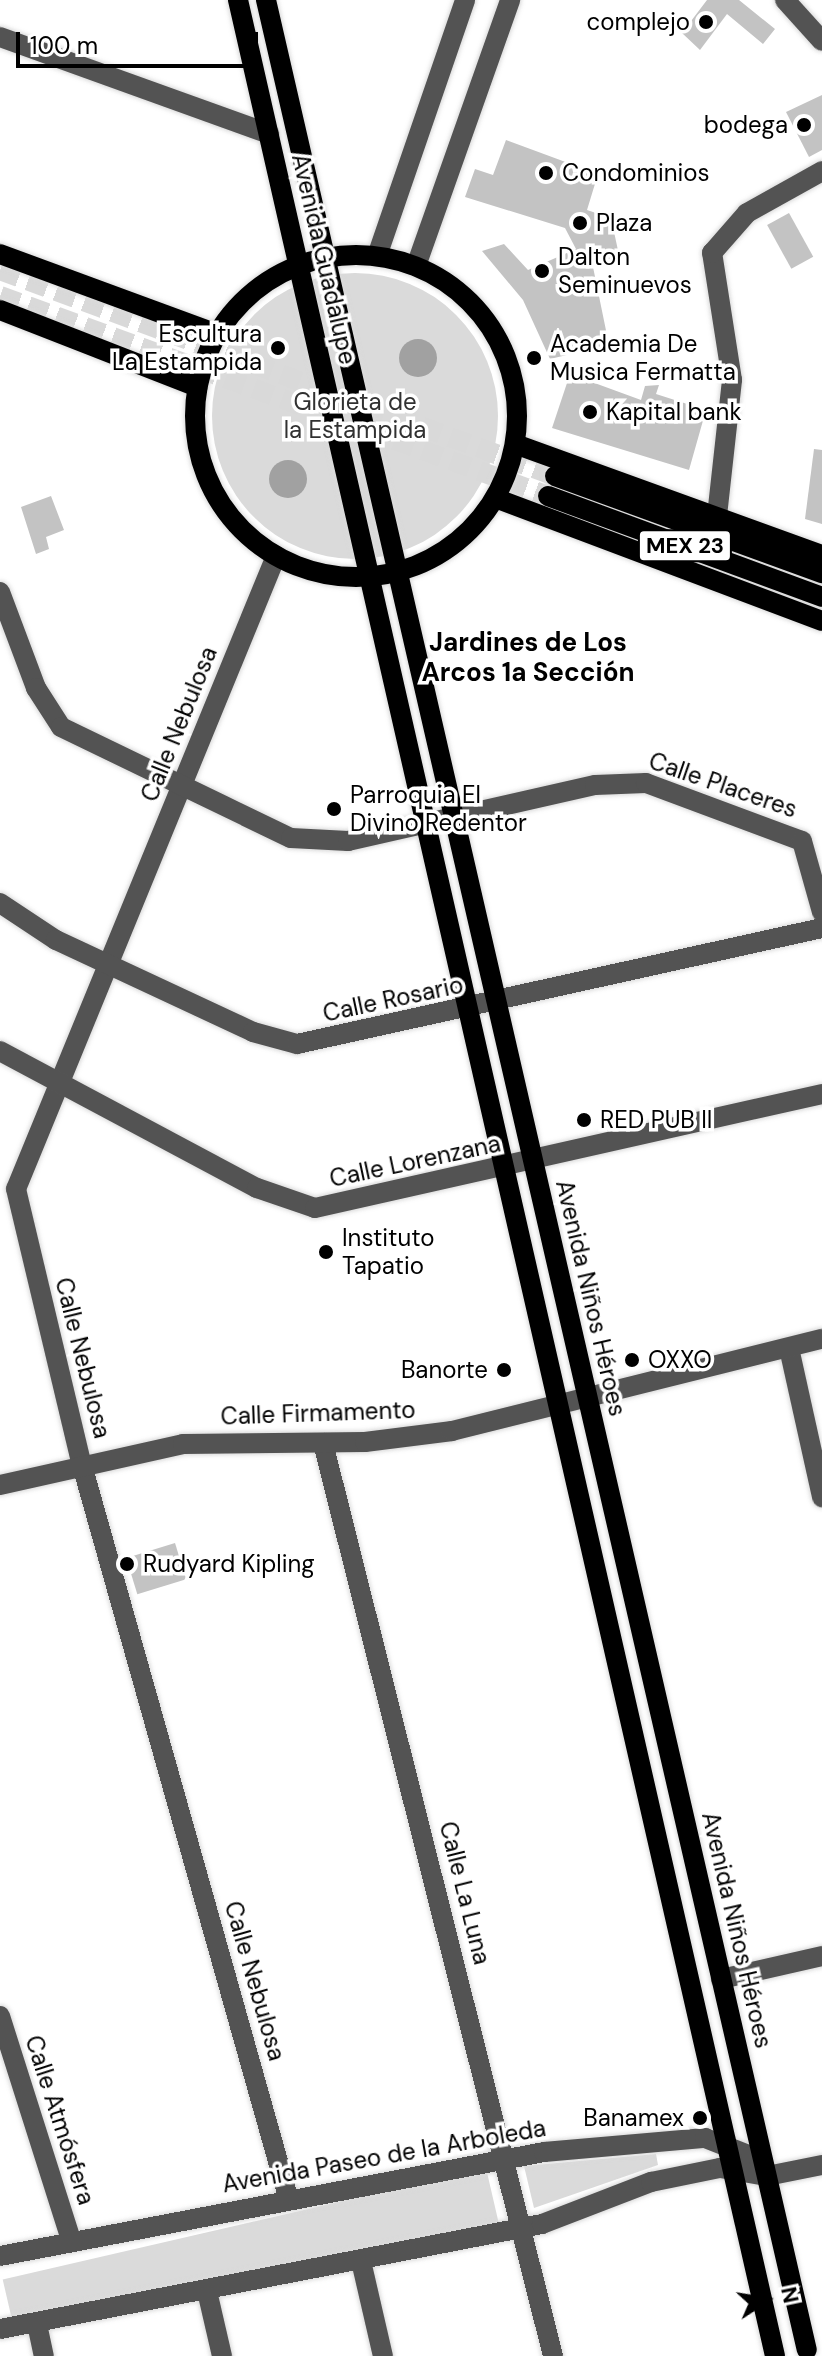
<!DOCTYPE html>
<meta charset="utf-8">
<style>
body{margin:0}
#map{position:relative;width:822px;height:2356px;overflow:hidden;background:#fff;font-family:"DM Sans",sans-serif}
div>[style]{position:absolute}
.green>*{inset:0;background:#dadada;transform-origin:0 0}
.round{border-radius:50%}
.water>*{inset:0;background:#a1a1a1}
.building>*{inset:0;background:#c3c3c3;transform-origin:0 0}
.major-tunnel>*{height:20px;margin-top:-10px;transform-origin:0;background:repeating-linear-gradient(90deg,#d9d9d9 0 20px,transparent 0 30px)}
.roads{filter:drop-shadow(0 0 2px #dbdbdb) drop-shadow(0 0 2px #dbdbdb)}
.minor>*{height:20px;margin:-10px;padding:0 10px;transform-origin:10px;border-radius:10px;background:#535353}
.major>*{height:20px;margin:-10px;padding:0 10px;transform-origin:10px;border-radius:10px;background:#000}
.major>.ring{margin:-10px;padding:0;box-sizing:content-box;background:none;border:20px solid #000;border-radius:50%}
.dots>*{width:22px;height:22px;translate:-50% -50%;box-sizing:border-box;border:4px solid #fff;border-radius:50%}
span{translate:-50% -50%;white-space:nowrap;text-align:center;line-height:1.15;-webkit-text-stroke:7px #fff;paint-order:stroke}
.shield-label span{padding:2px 6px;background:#fff;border:2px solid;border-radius:6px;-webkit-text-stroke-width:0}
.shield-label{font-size:22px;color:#000;font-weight:700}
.poi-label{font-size:24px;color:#000}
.right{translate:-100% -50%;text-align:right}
.left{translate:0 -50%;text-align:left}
.street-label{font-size:24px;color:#000}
.park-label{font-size:24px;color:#313131}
.neighbourhood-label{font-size:26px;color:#000;font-weight:700}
.north{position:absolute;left:726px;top:2260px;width:80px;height:80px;-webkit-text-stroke:6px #fff;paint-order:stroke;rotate:78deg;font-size:22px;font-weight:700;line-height:32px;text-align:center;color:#000}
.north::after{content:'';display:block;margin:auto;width:28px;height:36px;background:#000;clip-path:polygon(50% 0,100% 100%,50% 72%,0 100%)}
.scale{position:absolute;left:16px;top:32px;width:242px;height:36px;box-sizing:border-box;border:4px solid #000;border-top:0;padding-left:10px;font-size:24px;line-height:28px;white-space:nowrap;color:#000;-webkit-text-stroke:6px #fff;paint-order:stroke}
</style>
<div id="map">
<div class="green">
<div class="round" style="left:212px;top:273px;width:286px;height:286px"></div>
<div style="clip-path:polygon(656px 2154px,658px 2165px,534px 2208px,524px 2166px)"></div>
<div style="left:486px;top:2168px;width:57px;height:496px;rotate:77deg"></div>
</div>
<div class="water">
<div class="round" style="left:399px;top:339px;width:38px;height:38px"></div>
<div class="round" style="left:269px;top:460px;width:38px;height:38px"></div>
</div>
<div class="building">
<div style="clip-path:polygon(707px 0,739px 0,775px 29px,763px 44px,727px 14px,700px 50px,682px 33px)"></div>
<div style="clip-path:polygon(822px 95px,822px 150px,809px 157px,786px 112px)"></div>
<div style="clip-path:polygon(506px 140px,598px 174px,587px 210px,611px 218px,619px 255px,593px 267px,609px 345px,550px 359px,523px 300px,482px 251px,504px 244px,528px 270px,576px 249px,565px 228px,465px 197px,475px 169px,493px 175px)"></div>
<div style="left:789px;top:213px;width:50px;height:25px;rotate:61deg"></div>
<div style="clip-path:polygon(570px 374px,641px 400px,645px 386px,659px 385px,656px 394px,706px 410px,689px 470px,552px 428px)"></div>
<div style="clip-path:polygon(814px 449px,822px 450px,822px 524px,805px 519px)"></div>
<div style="clip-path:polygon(51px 496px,64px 530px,46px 537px,49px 549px,36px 554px,21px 507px)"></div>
<div style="left:175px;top:1543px;width:38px;height:51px;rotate:73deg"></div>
</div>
<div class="major-tunnel">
<div style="left:0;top:270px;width:592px;rotate:20.36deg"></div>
<div style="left:0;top:296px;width:583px;rotate:20.05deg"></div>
</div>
<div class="roads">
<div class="minor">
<div style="left:785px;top:0;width:55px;rotate:47.9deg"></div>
<div style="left:0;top:37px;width:286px;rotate:19.8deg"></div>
<div style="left:377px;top:256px;width:271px;rotate:-71deg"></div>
<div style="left:416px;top:266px;width:282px;rotate:-70.5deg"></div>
<div style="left:717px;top:516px;width:137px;rotate:-83.7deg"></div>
<div style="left:732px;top:380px;width:129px;rotate:-98.9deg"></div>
<div style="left:712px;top:253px;width:53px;rotate:-48.8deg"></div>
<div style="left:747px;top:213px;width:86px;rotate:-29.2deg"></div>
<div style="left:276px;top:556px;width:684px;rotate:112.33deg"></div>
<div style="left:16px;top:1189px;width:284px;rotate:76.6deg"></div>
<div style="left:82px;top:1465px;width:760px;rotate:74.28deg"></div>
<div style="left:0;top:592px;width:103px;rotate:69.4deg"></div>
<div style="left:36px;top:688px;width:46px;rotate:57.3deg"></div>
<div style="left:61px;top:727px;width:255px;rotate:25.8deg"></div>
<div style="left:291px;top:838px;width:57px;rotate:3deg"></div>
<div style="left:348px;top:841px;width:253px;rotate:-12.8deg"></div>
<div style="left:595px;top:785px;width:51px;rotate:-2.2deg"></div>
<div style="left:646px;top:783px;width:166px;rotate:20.4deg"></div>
<div style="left:802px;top:841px;width:74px;rotate:74.3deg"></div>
<div style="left:0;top:903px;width:67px;rotate:33.5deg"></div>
<div style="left:56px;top:940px;width:217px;rotate:25deg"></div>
<div style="left:253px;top:1032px;width:46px;rotate:15.3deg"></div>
<div style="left:297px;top:1044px;width:538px;rotate:-12.46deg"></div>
<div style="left:0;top:1051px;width:291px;rotate:28.1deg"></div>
<div style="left:257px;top:1188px;width:61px;rotate:19deg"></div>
<div style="left:315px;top:1208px;width:520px;rotate:-12.67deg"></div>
<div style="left:789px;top:1348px;width:153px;rotate:77.5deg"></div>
<div style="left:323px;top:1443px;width:942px;rotate:75.86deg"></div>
<div style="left:0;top:1485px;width:188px;rotate:-12.6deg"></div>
<div style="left:183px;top:1444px;width:182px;rotate:-0.6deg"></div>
<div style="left:365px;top:1442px;width:88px;rotate:-7.2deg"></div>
<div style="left:452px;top:1431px;width:381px;rotate:-14deg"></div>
<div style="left:721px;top:1979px;width:104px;rotate:-12.8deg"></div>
<div style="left:0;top:2016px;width:235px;rotate:72.4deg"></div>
<div style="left:0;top:2256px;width:554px;rotate:-10.82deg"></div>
<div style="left:544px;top:2152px;width:162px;rotate:-5deg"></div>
<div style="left:705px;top:2138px;width:49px;rotate:21.4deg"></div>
<div style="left:751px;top:2156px;width:26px;rotate:51deg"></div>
<div style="left:361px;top:2261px;width:98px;rotate:77deg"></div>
<div style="left:207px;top:2291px;width:67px;rotate:77deg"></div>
<div style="left:37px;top:2324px;width:33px;rotate:78deg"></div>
<div style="left:0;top:2329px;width:552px;rotate:-10.96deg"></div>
<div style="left:542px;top:2224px;width:117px;rotate:-21.1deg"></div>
<div style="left:651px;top:2182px;width:70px;rotate:-11.5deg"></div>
<div style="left:720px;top:2168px;width:48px;rotate:9.7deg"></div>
<div style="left:767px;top:2176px;width:56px;rotate:-11.3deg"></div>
</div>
<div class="major">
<div style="left:238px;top:0;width:2416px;rotate:77.16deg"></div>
<div style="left:266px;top:0;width:2411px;rotate:77.04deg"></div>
<div style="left:0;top:254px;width:232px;rotate:20.2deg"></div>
<div class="ring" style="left:195px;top:255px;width:302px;height:302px"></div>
<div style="left:0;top:310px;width:212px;rotate:21.3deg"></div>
<div style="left:515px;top:444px;width:326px;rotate:19.9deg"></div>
<div style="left:555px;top:476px;width:284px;rotate:20deg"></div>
<div style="left:548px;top:496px;width:292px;rotate:20.2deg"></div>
<div style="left:495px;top:498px;width:349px;rotate:20.6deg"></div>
</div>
</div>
<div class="dots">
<div style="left:706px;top:22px;background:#000"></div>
<div style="left:804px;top:125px;background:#000"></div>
<div style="left:546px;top:173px;background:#000"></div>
<div style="left:580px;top:223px;background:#000"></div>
<div style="left:542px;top:271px;background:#000"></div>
<div style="left:278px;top:348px;background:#000"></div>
<div style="left:534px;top:358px;background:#000"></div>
<div style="left:590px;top:412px;background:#000"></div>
<div style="left:334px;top:809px;background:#000"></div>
<div style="left:584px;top:1120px;background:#000"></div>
<div style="left:326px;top:1252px;background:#000"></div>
<div style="left:632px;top:1360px;background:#000"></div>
<div style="left:504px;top:1370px;background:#000"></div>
<div style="left:127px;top:1564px;background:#000"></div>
<div style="left:700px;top:2118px;background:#000"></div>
</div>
<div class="shield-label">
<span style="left:685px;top:546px">MEX 23</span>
</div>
<div class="poi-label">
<span class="right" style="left:690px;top:22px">complejo</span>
<span class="right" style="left:788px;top:125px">bodega</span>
<span class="left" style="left:562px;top:173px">Condominios</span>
<span class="left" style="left:596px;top:223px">Plaza</span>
<span class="left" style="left:558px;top:271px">Dalton<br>Seminuevos</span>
<span class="right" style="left:262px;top:348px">Escultura<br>La Estampida</span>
<span class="left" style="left:550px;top:358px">Academia De<br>Musica Fermatta</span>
<span class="left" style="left:606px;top:412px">Kapital bank</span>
<span class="left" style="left:350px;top:809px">Parroquia El<br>Divino Redentor</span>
<span class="left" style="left:600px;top:1120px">RED PUB II</span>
<span class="left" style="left:342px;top:1252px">Instituto<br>Tapatio</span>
<span class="left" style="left:648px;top:1360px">OXXO</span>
<span class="right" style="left:488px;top:1370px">Banorte</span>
<span class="left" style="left:143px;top:1564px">Rudyard Kipling</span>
<span class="right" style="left:684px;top:2118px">Banamex</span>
</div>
<div class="street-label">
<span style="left:324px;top:259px;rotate:77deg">Avenida Guadalupe</span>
<span style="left:179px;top:724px;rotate:-68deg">Calle Nebulosa</span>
<span style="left:723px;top:785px;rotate:19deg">Calle Placeres</span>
<span style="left:393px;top:999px;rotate:-12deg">Calle Rosario</span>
<span style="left:415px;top:1161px;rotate:-12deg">Calle Lorenzana</span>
<span style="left:591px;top:1298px;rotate:77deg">Avenida Niños Héroes</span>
<span style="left:83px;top:1358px;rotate:76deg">Calle Nebulosa</span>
<span style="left:318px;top:1413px;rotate:-2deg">Calle Firmamento</span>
<span style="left:465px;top:1893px;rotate:76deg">Calle La Luna</span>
<span style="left:737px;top:1930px;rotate:77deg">Avenida Niños Héroes</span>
<span style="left:255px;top:1981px;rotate:74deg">Calle Nebulosa</span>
<span style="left:60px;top:2120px;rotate:72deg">Calle Atmósfera</span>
<span style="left:384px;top:2156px;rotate:-10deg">Avenida Paseo de la Arboleda</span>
</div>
<div class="park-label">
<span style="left:355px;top:416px">Glorieta de<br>la Estampida</span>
</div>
<div class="neighbourhood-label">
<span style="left:528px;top:658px">Jardines de Los<br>Arcos 1a Sección</span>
</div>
<div class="north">N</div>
<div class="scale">100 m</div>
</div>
